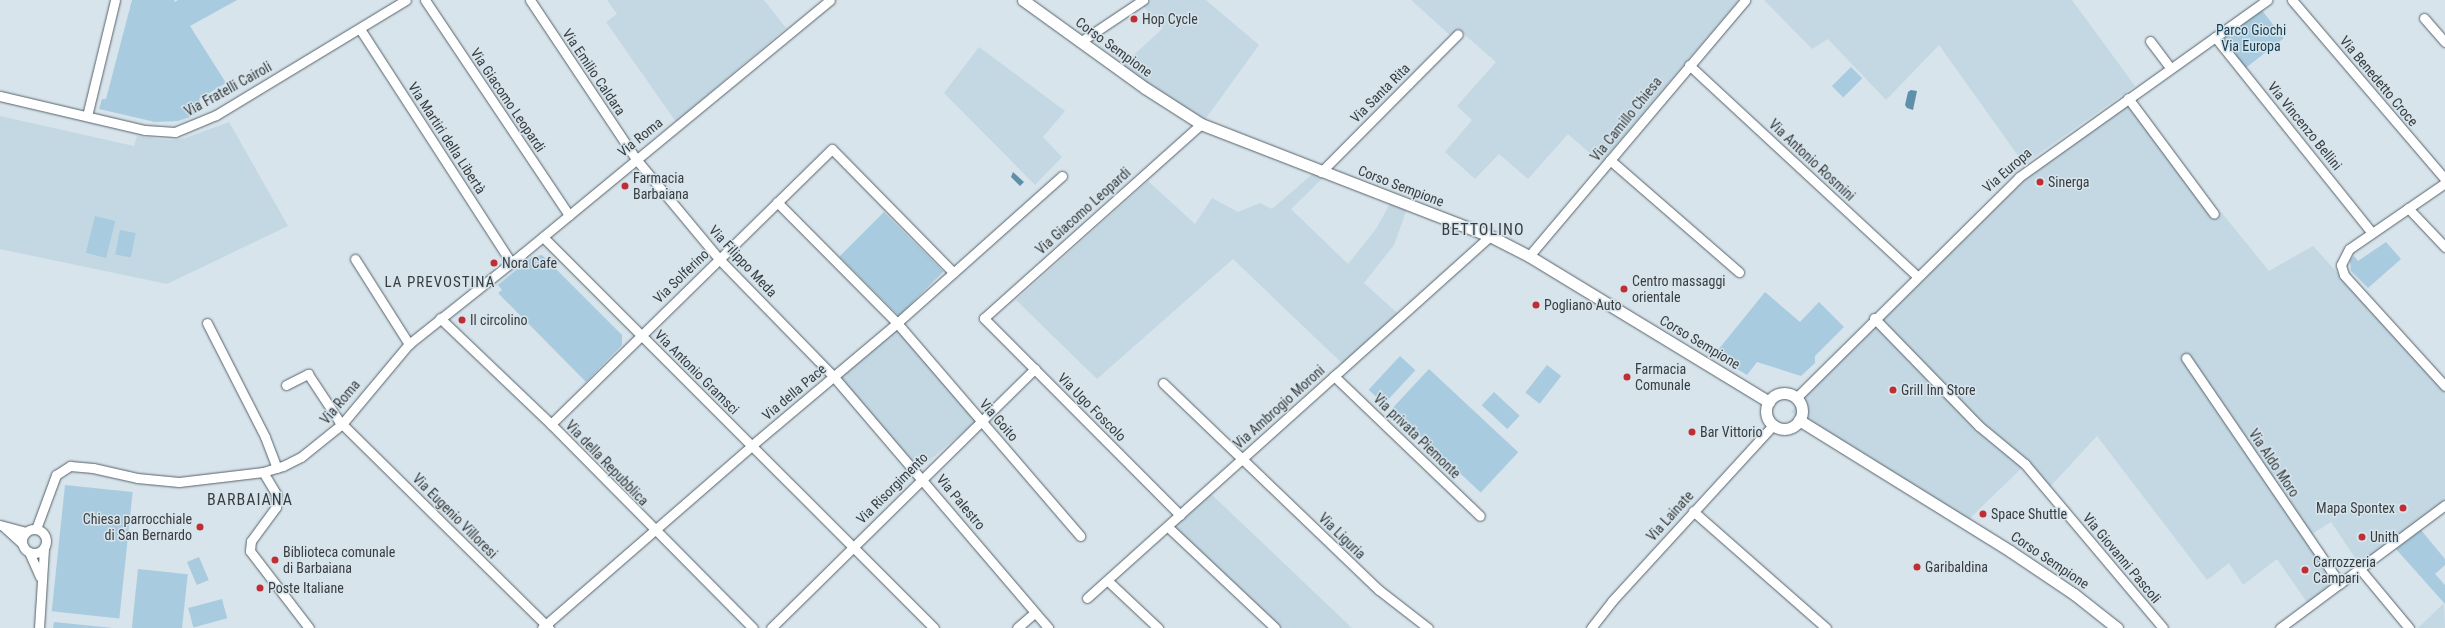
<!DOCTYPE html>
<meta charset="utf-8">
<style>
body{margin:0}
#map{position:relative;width:2445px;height:628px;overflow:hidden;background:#d7e4eb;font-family:"Roboto Condensed",sans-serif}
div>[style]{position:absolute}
.built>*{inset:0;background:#c4d8e3;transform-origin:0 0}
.green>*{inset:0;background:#a9cbdf;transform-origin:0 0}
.water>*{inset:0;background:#5e90ab}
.roads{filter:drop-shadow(0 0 1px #576269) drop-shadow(0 0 1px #576269)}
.minor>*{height:9px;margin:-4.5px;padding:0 4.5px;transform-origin:4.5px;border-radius:4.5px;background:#fff}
.minor>.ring{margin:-4.5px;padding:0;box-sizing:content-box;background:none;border:9px solid #fff;border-radius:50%}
.major>*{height:11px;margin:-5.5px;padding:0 5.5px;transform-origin:5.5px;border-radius:5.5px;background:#fff}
.major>.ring{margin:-5.5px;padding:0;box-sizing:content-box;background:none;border:11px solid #fff;border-radius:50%}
.dots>*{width:11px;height:11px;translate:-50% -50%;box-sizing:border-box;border:2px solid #d7e4eb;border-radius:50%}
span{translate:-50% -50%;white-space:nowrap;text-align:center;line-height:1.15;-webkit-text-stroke:3px #d7e4eb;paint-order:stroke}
.poi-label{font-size:14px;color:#383d40}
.left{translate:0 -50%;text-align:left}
.right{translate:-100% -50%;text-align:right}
.park-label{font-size:14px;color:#133d52}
.street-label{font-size:14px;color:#383d40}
.neighbourhood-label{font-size:15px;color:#383d40;letter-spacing:1px}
.quarter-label{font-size:16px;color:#383d40;letter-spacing:1px}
</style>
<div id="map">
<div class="built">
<div style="clip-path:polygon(607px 0,764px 0,786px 28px,676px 122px,606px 22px,617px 14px)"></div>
<div style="clip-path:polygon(1151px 0,1206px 0,1259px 45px,1204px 121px,1122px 66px,1163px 28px,1143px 6px)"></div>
<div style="clip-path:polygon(1411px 0,1739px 0,1601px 163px,1568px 134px,1528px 179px,1499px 154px,1475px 179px,1445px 152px,1472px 120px,1457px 106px,1496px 62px,1458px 29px,1451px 36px)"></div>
<div style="clip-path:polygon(1764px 0,2072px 0,2135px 86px,2024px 164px,1939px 45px,1886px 100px,1828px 39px,1812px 49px)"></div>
<div style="clip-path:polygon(979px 47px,1065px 111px,1043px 137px,1062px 157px,1035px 185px,944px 93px)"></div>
<div style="clip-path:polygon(2127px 102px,2213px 218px,2221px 212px,2269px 271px,2313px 246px,2445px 390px,2445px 502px,2360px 565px,2331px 522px,2306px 538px,2336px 583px,2308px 604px,2277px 559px,2243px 585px,2229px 563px,2207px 580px,2097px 436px,2050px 487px,2028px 462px,1968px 520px,1791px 412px,1809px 389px,2004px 193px)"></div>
<div style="clip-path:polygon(0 116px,134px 146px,137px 136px,169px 140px,185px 138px,229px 122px,288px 226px,167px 284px,0 249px)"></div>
<div style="clip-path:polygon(1316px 171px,1326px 175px,1291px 209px,1348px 264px,1376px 229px,1392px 200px,1408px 206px,1394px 245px,1364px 283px,1404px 319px,1348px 369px,1233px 259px,1097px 379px,1016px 300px,1148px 181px,1195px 224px,1212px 198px,1238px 212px,1260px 203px,1272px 209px)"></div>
<div style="left:897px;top:327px;width:123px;height:77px;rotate:50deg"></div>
<div style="clip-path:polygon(1208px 491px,1352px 628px,1276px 628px,1169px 527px)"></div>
<div style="clip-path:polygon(2444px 603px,2445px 628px,2418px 628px)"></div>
</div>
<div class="green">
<div style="clip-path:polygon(132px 0,174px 0,175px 2px,178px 0,237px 0,190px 26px,226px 83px,199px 99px,203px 109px,190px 117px,178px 121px,155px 122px,99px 109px,102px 99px,106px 99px)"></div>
<div style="left:2261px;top:9px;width:37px;height:51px;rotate:52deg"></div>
<div style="left:1851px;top:67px;width:16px;height:27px;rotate:45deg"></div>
<div style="left:884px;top:212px;width:84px;height:63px;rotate:45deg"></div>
<div style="left:95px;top:216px;width:21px;height:38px;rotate:14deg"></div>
<div style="left:120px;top:230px;width:16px;height:25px;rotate:11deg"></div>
<div style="clip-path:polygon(2386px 242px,2401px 259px,2368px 288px,2351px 271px,2350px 260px,2354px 256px,2358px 261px)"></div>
<div style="clip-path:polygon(542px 255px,622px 335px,622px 345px,586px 382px,498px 293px,502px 290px,498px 285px,532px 257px)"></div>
<div style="clip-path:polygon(1765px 292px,1800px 322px,1819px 302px,1844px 327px,1815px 356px,1815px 363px,1801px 376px,1757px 362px,1747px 375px,1714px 355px)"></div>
<div style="left:1400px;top:356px;width:21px;height:46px;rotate:43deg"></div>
<div style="left:1547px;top:365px;width:18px;height:35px;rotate:38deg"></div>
<div style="left:1429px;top:369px;width:122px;height:55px;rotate:43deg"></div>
<div style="left:1494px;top:392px;width:35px;height:18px;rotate:43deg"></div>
<div style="left:65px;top:485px;width:68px;height:127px;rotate:6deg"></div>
<div style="clip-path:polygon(2421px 530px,2445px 559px,2445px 565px,2435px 574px,2445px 585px,2445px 604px,2396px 549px)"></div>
<div style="left:199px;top:557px;width:25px;height:13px;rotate:67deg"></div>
<div style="left:138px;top:569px;width:50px;height:59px;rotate:6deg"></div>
<div style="left:222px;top:599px;width:20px;height:35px;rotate:75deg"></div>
<div style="clip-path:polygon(54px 622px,113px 628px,53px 628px)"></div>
</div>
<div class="water">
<div style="clip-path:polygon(1911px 90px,1917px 91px,1913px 110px,1907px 108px,1905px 105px,1908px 92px)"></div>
<div style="clip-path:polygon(1013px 172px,1024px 182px,1020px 186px,1011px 177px)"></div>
</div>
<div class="roads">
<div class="minor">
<div style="left:425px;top:0;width:259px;rotate:56.2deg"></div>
<div style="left:530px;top:0;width:191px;rotate:56.3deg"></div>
<div style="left:636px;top:159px;width:130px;rotate:50.3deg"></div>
<div style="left:719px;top:259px;width:165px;rotate:45.7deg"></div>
<div style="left:834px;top:377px;width:330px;rotate:49.5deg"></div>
<div style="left:2292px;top:0;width:235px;rotate:49.5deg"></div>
<div style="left:2424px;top:18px;width:32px;rotate:49deg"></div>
<div style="left:360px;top:29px;width:278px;rotate:57.1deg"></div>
<div style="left:2215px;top:37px;width:251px;rotate:51.3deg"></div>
<div style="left:2150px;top:41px;width:34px;rotate:53deg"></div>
<div style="left:1080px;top:42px;width:76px;rotate:-33.7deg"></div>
<div style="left:1689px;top:65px;width:311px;rotate:42.8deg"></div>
<div style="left:0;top:96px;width:149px;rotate:13.2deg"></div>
<div style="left:145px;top:130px;width:30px;rotate:4deg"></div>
<div style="left:175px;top:132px;width:44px;rotate:-22.5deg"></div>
<div style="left:216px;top:115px;width:222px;rotate:-31.2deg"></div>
<div style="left:2128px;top:98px;width:144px;rotate:53.4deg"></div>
<div style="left:87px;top:116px;width:119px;rotate:-76.4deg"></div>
<div style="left:1610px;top:160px;width:171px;rotate:41deg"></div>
<div style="left:1321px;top:172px;width:194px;rotate:-45.2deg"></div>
<div style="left:2445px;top:183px;width:116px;rotate:145.5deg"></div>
<div style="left:2349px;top:249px;width:18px;rotate:117deg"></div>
<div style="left:2341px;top:265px;width:10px;rotate:73deg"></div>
<div style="left:2344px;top:275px;width:150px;rotate:47.7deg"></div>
<div style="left:777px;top:202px;width:170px;rotate:45.2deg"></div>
<div style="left:897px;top:323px;width:281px;rotate:49.3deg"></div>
<div style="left:2408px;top:208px;width:54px;rotate:46.5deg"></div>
<div style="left:543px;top:237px;width:553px;rotate:45deg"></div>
<div style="left:1529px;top:256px;width:335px;rotate:-49.8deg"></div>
<div style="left:355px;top:259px;width:101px;rotate:57.6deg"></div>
<div style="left:440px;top:318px;width:153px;rotate:43.7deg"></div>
<div style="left:551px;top:424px;width:287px;rotate:45.3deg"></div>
<div style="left:1874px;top:318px;width:151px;rotate:45.8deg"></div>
<div style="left:1979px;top:426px;width:60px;rotate:39.6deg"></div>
<div style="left:2025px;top:464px;width:214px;rotate:49.9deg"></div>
<div style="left:207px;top:323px;width:128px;rotate:63deg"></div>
<div style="left:265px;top:437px;width:33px;rotate:69deg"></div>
<div style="left:2186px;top:358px;width:273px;rotate:55.7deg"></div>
<div style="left:1334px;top:376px;width:202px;rotate:43.8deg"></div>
<div style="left:1163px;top:383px;width:299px;rotate:43.8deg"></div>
<div style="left:1379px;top:590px;width:62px;rotate:37.8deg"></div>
<div style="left:286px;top:385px;width:25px;rotate:-27deg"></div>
<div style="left:308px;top:374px;width:56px;rotate:56.6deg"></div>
<div style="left:339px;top:421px;width:295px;rotate:44.6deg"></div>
<div style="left:1796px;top:398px;width:314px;rotate:-44.7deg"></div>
<div style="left:2019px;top:177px;width:305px;rotate:-35.5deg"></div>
<div style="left:551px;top:424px;width:393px;rotate:-44.4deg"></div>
<div style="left:832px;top:149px;width:173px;rotate:45.5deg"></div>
<div style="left:263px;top:472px;width:26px;rotate:59deg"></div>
<div style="left:276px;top:494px;width:13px;rotate:90deg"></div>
<div style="left:276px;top:507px;width:42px;rotate:126.3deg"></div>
<div style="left:251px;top:541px;width:10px;rotate:96deg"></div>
<div style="left:250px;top:551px;width:97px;rotate:52.5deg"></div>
<div style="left:1693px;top:511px;width:177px;rotate:41.3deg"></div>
<div style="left:1180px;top:515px;width:278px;rotate:-134.9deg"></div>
<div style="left:984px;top:318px;width:291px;rotate:-41.8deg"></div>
<div style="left:0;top:525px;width:27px;rotate:15deg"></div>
<div style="left:4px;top:527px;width:24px;rotate:42deg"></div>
<div style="left:1168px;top:527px;width:147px;rotate:43.3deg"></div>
<div class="ring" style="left:22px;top:529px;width:15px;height:15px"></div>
<div style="left:36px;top:529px;width:58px;rotate:-69.7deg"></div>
<div style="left:56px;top:475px;width:17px;rotate:-33deg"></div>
<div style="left:70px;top:466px;width:23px;rotate:5deg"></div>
<div style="left:93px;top:468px;width:45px;rotate:12.8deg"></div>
<div style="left:137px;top:478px;width:42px;rotate:5.4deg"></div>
<div style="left:179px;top:482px;width:85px;rotate:-6.8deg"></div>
<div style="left:263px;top:472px;width:21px;rotate:-17deg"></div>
<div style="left:283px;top:466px;width:20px;rotate:-27deg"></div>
<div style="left:301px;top:457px;width:53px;rotate:-38.8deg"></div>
<div style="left:342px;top:424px;width:104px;rotate:-50.1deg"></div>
<div style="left:409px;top:344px;width:144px;rotate:-38.5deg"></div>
<div style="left:522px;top:254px;width:399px;rotate:-39.5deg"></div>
<div style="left:29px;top:552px;width:27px;rotate:66deg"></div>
<div style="left:2360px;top:569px;width:77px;rotate:50.3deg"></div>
<div style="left:1108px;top:581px;width:69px;rotate:43.2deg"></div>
<div style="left:1087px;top:598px;width:542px;rotate:-41.93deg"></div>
<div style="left:39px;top:628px;width:80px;rotate:-86.4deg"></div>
<div style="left:542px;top:628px;width:277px;rotate:-41deg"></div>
<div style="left:751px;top:446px;width:191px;rotate:-40.1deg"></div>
<div style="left:897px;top:323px;width:221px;rotate:-41.7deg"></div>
<div style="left:771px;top:628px;width:370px;rotate:-44.5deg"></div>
<div style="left:1017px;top:628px;width:23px;rotate:-41deg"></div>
<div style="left:1591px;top:628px;width:34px;rotate:-52deg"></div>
<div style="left:1612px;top:601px;width:239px;rotate:-47.5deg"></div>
<div style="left:2280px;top:628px;width:206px;rotate:-36.7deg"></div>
</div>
<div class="major">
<div style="left:1023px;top:0;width:150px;rotate:35.8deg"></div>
<div style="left:1145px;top:88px;width:67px;rotate:32.7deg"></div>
<div style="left:1201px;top:124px;width:310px;rotate:21.2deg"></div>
<div style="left:1490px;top:236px;width:44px;rotate:27.1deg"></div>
<div style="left:1529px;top:256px;width:281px;rotate:31.3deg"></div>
<div class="ring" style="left:1766px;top:393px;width:25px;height:25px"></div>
<div style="left:1799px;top:420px;width:248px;rotate:31.8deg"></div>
<div style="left:2010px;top:551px;width:77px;rotate:33.9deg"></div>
<div style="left:2074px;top:594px;width:55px;rotate:38.3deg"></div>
</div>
</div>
<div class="dots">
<div style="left:1134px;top:19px;background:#be2e34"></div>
<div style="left:2040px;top:182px;background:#be2e34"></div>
<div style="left:625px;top:186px;background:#be2e34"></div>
<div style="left:494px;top:263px;background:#be2e34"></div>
<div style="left:1624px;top:289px;background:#be2e34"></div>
<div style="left:1536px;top:305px;background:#be2e34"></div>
<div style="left:462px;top:320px;background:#be2e34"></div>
<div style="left:1627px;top:377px;background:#be2e34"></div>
<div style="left:1893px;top:390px;background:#be2e34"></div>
<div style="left:1692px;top:432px;background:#be2e34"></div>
<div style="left:2403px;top:508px;background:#be2e34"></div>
<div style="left:1983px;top:514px;background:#be2e34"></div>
<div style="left:200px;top:527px;background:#be2e34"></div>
<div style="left:2362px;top:537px;background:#be2e34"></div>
<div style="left:275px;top:560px;background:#be2e34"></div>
<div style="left:1917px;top:567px;background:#be2e34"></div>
<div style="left:2305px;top:570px;background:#be2e34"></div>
<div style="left:260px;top:588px;background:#be2e34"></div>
</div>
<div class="poi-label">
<span class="left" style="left:1142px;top:19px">Hop Cycle</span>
<span class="left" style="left:633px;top:186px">Farmacia<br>Barbaiana</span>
<span class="left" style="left:2048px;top:182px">Sinerga</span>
<span class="left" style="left:502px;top:263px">Nora Cafe</span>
<span class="left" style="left:1632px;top:289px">Centro massaggi<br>orientale</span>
<span class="left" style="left:1544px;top:305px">Pogliano Auto</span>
<span class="left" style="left:470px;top:320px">Il circolino</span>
<span class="left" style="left:1635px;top:377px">Farmacia<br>Comunale</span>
<span class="left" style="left:1901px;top:390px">Grill Inn Store</span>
<span class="left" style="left:1700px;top:432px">Bar Vittorio</span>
<span class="right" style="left:2395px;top:508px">Mapa Spontex</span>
<span class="left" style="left:1991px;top:514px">Space Shuttle</span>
<span class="right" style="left:192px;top:527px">Chiesa parrocchiale<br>di San Bernardo</span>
<span class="left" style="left:2370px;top:537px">Unith</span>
<span class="left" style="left:283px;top:560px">Biblioteca comunale<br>di Barbaiana</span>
<span class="left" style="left:2313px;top:570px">Carrozzeria<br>Campari</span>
<span class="left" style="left:1925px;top:567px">Garibaldina</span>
<span class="left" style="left:268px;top:588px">Poste Italiane</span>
</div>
<div class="park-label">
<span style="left:2251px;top:38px">Parco Giochi<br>Via Europa</span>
</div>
<div class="street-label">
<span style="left:1114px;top:47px;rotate:36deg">Corso Sempione</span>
<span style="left:594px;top:72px;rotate:56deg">Via Emilio Caldara</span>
<span style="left:2379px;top:81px;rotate:50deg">Via Benedetto Croce</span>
<span style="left:228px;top:89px;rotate:-29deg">Via Fratelli Cairoli</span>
<span style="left:1380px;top:93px;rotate:-45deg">Via Santa Rita</span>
<span style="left:508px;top:100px;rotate:56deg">Via Giacomo Leopardi</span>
<span style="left:1626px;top:119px;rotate:-51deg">Via Camillo Chiesa</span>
<span style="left:2305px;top:126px;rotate:51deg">Via Vincenzo Bellini</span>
<span style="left:640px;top:137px;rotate:-39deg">Via Roma</span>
<span style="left:447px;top:138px;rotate:57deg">Via Martiri della Libertà</span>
<span style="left:1812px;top:160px;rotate:43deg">Via Antonio Rosmini</span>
<span style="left:2007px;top:170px;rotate:-41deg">Via Europa</span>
<span style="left:1401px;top:186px;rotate:21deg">Corso Sempione</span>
<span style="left:1083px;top:211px;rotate:-42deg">Via Giacomo Leopardi</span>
<span style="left:743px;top:261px;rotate:47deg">Via Filippo Meda</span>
<span style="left:681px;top:276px;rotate:-44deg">Via Solferino</span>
<span style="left:1700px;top:342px;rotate:31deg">Corso Sempione</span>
<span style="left:697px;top:372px;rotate:45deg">Via Antonio Gramsci</span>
<span style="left:794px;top:392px;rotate:-40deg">Via della Pace</span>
<span style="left:340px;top:402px;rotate:-50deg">Via Roma</span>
<span style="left:1092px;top:407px;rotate:45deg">Via Ugo Foscolo</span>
<span style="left:1279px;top:407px;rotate:-42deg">Via Ambrogio Moroni</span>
<span style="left:999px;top:420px;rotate:49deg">Via Goito</span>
<span style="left:1417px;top:436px;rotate:44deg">Via privata Piemonte</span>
<span style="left:607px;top:463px;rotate:46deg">Via della Repubblica</span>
<span style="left:2274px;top:463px;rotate:56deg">Via Aldo Moro</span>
<span style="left:892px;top:488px;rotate:-45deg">Via Risorgimento</span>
<span style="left:961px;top:502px;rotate:50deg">Via Palestro</span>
<span style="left:455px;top:516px;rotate:45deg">Via Eugenio Villoresi</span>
<span style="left:1670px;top:516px;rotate:-48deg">Via Lainate</span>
<span style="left:1342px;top:536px;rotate:44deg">Via Liguria</span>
<span style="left:2122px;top:558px;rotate:50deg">Via Giovanni Pascoli</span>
<span style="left:2050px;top:560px;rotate:34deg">Corso Sempione</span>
</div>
<div class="neighbourhood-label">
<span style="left:440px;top:283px">LA PREVOSTINA</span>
</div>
<div class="quarter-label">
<span style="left:1483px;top:230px">BETTOLINO</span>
<span style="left:250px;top:500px">BARBAIANA</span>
</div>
</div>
